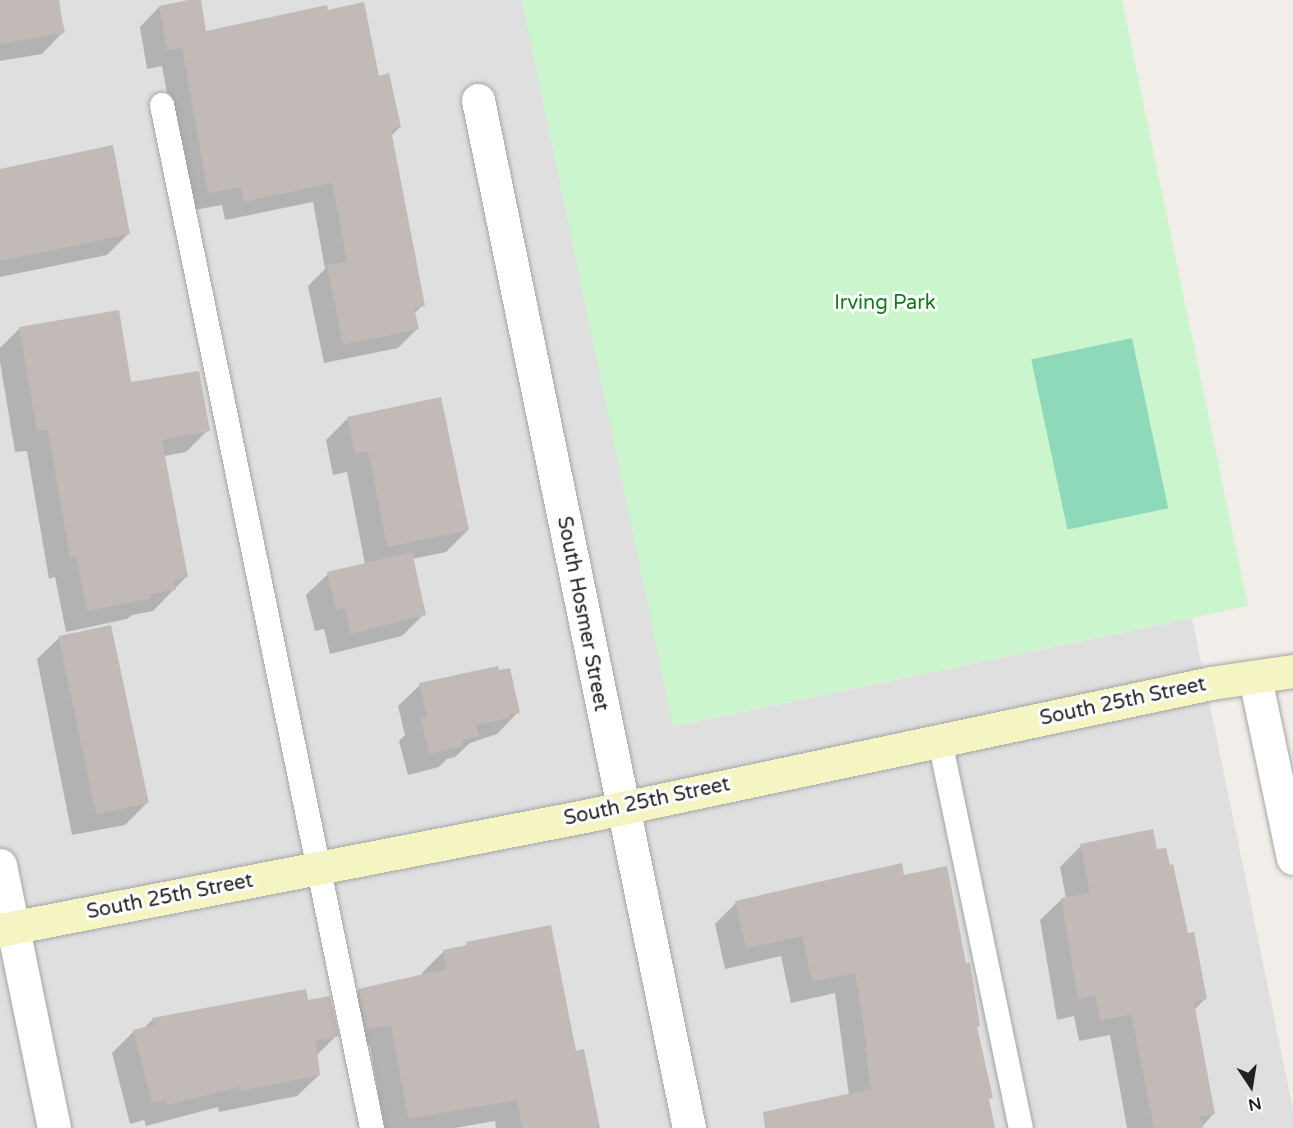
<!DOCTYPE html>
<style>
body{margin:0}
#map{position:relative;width:1293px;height:1128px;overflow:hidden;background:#f1eee9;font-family:"Varela Round",sans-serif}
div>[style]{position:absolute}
.residential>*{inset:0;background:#dfdfdf}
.park>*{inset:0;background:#cbf6cd}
.pitch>*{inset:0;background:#8ed9ba;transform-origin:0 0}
.shadow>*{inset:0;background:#0003}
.building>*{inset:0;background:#c1bab6;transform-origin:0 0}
.roads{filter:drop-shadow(0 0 2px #a5a5a5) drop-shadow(0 0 2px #a5a5a5)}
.lane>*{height:24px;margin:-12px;padding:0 12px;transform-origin:12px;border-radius:12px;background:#fff}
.street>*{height:33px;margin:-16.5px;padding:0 16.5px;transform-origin:16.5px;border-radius:16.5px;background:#fff}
.secondary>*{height:33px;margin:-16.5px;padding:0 16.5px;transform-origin:16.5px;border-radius:16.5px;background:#f4f5c3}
span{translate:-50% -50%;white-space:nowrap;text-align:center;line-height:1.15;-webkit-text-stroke:6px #fff;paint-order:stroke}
.park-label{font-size:20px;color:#157a1b}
.street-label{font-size:20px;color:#212121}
.north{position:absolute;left:1221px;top:1056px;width:60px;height:60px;-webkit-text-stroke:4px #fff;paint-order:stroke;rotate:168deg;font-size:16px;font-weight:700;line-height:24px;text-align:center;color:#212121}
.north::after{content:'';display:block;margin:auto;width:21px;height:27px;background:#212121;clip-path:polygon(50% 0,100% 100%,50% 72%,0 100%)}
</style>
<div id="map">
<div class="residential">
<div style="clip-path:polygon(0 0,522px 0,674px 726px,1192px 618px,1293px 1109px,1293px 1128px,0 1128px)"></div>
</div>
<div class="park">
<div style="clip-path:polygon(522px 0,1122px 0,1248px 606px,673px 726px)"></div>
</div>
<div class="pitch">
<div style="left:1132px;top:338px;width:174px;height:103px;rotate:78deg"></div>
</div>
<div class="shadow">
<div style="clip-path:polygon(0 0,59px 0,63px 32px,42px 54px,0 61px)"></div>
<div style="clip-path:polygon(199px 0,205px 32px,327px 12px,378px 77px,400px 127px,391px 136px,423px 305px,414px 314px,417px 329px,398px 348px,324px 363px,308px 286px,325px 269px,313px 202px,225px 220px,222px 205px,189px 211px,162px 66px,147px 69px,140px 27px,159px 7px)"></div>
<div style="clip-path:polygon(0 170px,129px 233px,107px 255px,0 277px)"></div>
<div style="clip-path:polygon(20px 328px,129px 384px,208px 430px,186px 452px,164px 456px,187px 576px,153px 611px,132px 615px,127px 619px,66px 632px,55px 577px,49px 579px,27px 451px,15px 452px,0 362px,0 348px)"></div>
<div style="clip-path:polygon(347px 419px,468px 530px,446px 552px,412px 559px,424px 614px,402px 636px,330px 654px,324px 629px,315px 631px,306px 595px,328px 574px,365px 564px,347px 472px,333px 475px,326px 440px)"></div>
<div style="clip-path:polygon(59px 638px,147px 803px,125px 825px,72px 835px,37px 659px)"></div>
<div style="clip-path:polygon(420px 685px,518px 712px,497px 734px,470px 743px,455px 757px,447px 759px,439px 767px,408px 775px,399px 741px,405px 735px,398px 706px)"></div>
<div style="clip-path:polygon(1081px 846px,1156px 851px,1187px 935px,1206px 998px,1194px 1010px,1214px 1113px,1201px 1128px,1127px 1128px,1110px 1035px,1079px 1041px,1074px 1016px,1057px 1020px,1040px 920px,1062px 899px,1066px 898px,1060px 867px)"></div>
<div style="clip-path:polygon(903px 876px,976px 1028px,991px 1097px,988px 1101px,992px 1128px,771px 1128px,849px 1095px,835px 993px,791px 1003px,781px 956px,725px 969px,715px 924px,736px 903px)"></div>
<div style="clip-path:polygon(467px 944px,575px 1053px,593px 1128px,496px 1128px,495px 1121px,455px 1128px,384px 1128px,370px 1045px,345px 1051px,337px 1012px,359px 991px,422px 976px,422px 973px,443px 952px,463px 948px)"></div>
<div style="clip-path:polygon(307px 1002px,337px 1035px,316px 1056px,319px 1075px,297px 1096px,219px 1112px,218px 1107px,146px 1126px,144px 1120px,130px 1124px,112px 1053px,134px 1031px,143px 1029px,153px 1019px)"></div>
</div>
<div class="building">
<div style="clip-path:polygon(0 0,58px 0,65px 33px,0 44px)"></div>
<div style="clip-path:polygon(188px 0,201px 0,206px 31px,327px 5px,328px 10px,364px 2px,379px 76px,389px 73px,401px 127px,391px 130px,425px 306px,414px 308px,419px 329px,343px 345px,327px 265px,347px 261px,332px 183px,244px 202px,241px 187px,208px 193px,182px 48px,167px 50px,159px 6px)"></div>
<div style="clip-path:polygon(113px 145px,130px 234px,0 261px,0 169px)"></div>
<div style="clip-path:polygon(119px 310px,131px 382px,199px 371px,210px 431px,162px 440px,188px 577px,174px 580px,176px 590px,150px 594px,151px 598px,87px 611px,76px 557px,70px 558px,48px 430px,37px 431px,19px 327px)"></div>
<div style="clip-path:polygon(441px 397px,469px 530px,387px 547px,368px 451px,355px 454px,347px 417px)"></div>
<div style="clip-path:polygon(412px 552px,426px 615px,351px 634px,345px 608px,336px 610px,327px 572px)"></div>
<div style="left:111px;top:625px;width:182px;height:54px;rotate:78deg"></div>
<div style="clip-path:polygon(498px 666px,499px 670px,510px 668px,520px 713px,509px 714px,510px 718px,476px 725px,479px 736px,462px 740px,463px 746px,429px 754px,420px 718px,427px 716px,419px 683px)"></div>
<div style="clip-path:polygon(1153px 829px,1157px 849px,1166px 848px,1170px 865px,1173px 864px,1188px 933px,1194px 932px,1207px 999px,1194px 1002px,1215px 1114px,1200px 1117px,1203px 1128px,1154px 1128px,1131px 1014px,1100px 1021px,1095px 995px,1078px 1000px,1061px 898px,1090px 893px,1080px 844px)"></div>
<div style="clip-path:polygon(902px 863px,904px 875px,947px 866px,966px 963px,970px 963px,980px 1026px,977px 1027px,993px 1098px,989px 1099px,995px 1128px,765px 1128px,763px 1112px,871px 1089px,865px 1048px,867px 1047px,855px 973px,812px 982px,802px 936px,746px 949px,735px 901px)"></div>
<div style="clip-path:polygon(551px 925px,576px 1051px,584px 1049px,600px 1128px,522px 1128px,517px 1100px,408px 1119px,391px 1025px,366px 1030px,358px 989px,446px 969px,443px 950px,467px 945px,466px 942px)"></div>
<div style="clip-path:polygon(306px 989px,308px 1000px,330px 996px,339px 1036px,316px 1041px,320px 1075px,240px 1091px,239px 1087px,167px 1105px,166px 1100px,152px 1103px,133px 1030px,154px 1025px,152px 1018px)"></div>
</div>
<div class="roads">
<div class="lane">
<div style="left:162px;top:105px;width:1044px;rotate:78.4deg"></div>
<div style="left:940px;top:741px;width:395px;rotate:78.2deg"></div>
</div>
<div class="street">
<div style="left:478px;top:100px;width:1049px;rotate:78.4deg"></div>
<div style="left:1255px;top:678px;width:184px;rotate:78.1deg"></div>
<div style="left:0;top:865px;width:268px;rotate:78.4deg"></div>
</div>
<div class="secondary">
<div style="left:0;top:930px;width:596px;rotate:-11.03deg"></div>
<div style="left:585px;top:816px;width:640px;rotate:-11.99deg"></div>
<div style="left:1211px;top:683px;width:83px;rotate:-8.3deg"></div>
</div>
</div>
<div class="park-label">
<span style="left:885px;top:303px">Irving Park</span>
</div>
<div class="street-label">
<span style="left:582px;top:614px;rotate:79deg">South Hosmer Street</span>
<span style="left:1123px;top:702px;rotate:-12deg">South 25th Street</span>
<span style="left:647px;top:802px;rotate:-12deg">South 25th Street</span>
<span style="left:170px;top:897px;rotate:-11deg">South 25th Street</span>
</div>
<div class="north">N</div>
</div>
